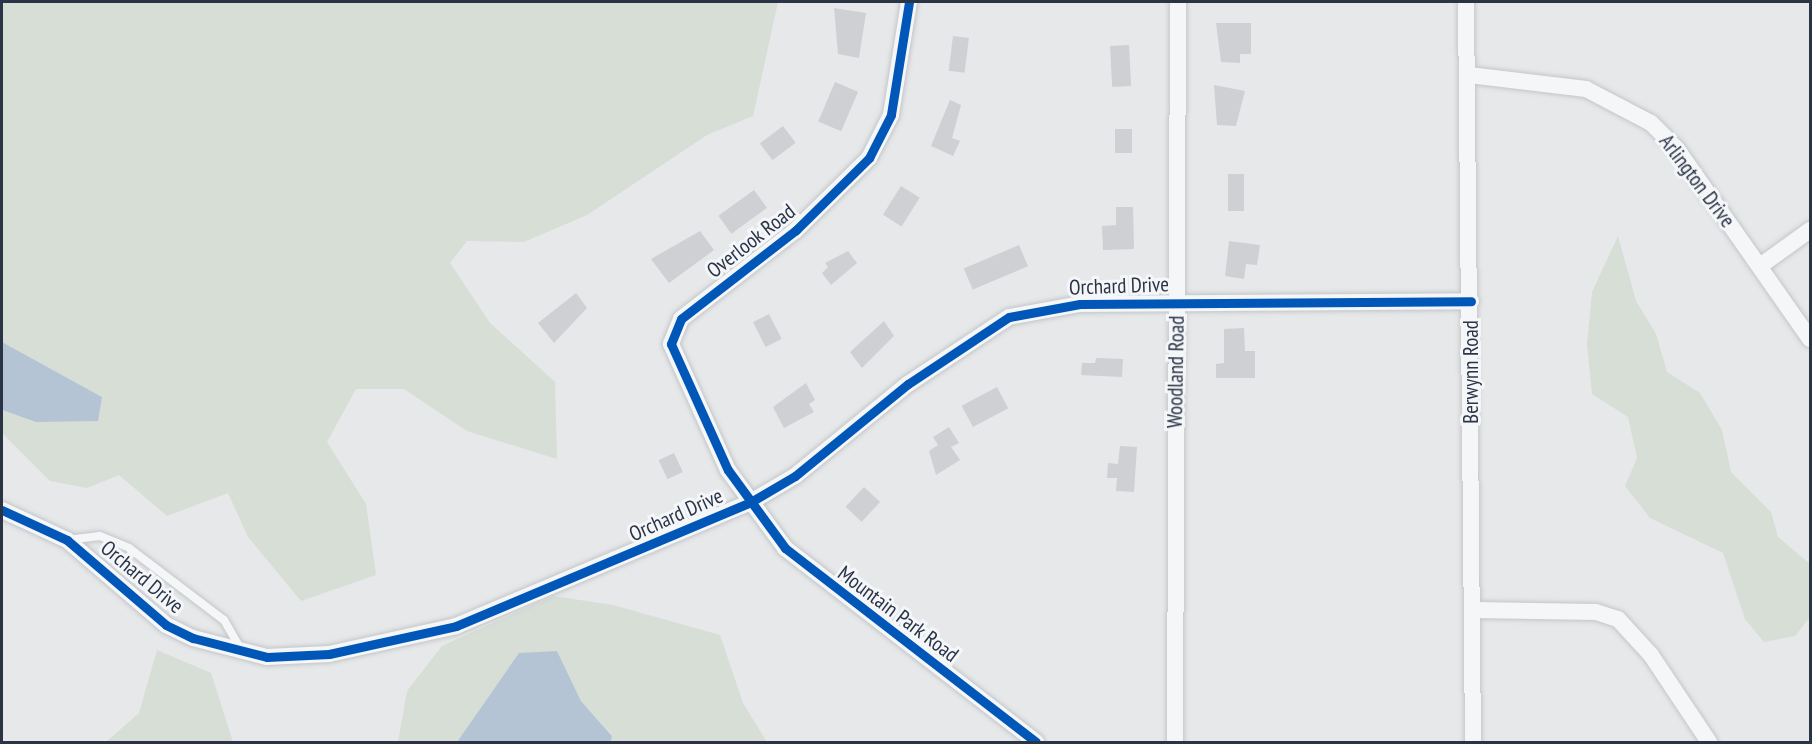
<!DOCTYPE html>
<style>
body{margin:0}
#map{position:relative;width:1812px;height:744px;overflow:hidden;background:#e6e8ea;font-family:"PT Sans Narrow",sans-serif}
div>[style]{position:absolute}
.green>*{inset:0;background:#d6ded6}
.water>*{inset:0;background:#b4c4d5}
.building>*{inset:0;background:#ced0d3;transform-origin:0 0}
.roads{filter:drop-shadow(0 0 2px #c4c6c8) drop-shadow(0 0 2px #c4c6c8)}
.service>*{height:8px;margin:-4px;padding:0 4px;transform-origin:4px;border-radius:4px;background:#f5f6f7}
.minor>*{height:16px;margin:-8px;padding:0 8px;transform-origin:8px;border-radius:8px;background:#f5f6f7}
.cycleway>*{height:9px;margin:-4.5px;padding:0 4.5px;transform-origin:4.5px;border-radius:4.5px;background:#0057b8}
span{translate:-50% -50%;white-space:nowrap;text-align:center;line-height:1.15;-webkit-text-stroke:6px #f4f6f9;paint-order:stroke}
.street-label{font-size:21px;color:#2b3445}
.frame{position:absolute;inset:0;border:3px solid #2b3445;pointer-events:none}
</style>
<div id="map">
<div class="green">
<div style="clip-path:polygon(2px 2px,778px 2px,753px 116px,707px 135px,587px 215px,524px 242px,467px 241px,450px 263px,490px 323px,555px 382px,557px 459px,467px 431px,404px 389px,356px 389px,327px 442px,366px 504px,376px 575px,301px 601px,248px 537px,228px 493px,167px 516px,119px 475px,87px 488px,50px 481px,2px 433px,2px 410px,36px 422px,102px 397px,2px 342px)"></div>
<div style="clip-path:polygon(1618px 236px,1636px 301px,1656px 334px,1667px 372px,1700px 393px,1722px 430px,1731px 472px,1771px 512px,1778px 537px,1810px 564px,1810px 617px,1795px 636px,1764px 642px,1745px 619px,1723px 553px,1650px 518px,1625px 486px,1637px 458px,1628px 417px,1592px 394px,1587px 344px,1592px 292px)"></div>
<div style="clip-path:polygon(553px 596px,613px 605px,720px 635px,743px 703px,767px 742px,611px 742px,612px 735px,581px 701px,557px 651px,519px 654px,457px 742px,398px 742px,407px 691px,442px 646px)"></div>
<div style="clip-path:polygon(157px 650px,211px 673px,233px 742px,106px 742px,139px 713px)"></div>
</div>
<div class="water">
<div style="clip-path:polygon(2px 342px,102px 397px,98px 421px,36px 422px,2px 410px)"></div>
<div style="clip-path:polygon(557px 651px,581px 701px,612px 736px,611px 742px,457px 742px,519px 653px)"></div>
</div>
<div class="building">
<div style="clip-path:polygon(834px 8px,866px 13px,859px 58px,838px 54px)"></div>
<div style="clip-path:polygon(1216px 23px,1251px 23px,1251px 54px,1240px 54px,1240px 63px,1221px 62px)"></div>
<div style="left:953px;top:36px;width:16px;height:35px;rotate:7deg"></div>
<div style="left:1129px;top:45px;width:41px;height:19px;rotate:87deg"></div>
<div style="left:835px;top:82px;width:25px;height:43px;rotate:23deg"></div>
<div style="clip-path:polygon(1214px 85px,1245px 91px,1236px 126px,1217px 125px)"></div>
<div style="clip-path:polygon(950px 100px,961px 105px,952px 138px,960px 141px,953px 156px,931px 146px)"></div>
<div style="left:783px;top:126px;width:21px;height:29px;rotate:53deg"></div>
<div style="left:1115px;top:129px;width:17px;height:24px"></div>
<div style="left:1228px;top:174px;width:16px;height:37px"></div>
<div style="left:901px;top:186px;width:22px;height:34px;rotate:32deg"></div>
<div style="left:754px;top:190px;width:22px;height:44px;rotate:54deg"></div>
<div style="clip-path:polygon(1116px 207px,1133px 207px,1134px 249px,1103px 250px,1102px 226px,1116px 225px)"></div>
<div style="clip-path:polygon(700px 231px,714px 250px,669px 283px,651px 259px)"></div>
<div style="clip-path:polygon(1229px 241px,1260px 245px,1257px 265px,1246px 264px,1244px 279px,1225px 276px)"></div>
<div style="left:1019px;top:245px;width:23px;height:60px;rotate:67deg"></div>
<div style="clip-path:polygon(848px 251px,857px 263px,831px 285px,822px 273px,828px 267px,825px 263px)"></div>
<div style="clip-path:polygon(576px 293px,587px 308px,554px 343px,538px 323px)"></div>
<div style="left:769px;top:314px;width:28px;height:18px;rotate:63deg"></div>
<div style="clip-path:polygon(884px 321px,894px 336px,862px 368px,850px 352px)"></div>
<div style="clip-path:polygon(1244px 328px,1245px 351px,1255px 351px,1255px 378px,1216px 378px,1216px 364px,1224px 363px,1224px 329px)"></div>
<div style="clip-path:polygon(1096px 358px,1123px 359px,1122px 377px,1081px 375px,1082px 363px,1095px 363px)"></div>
<div style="clip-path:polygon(806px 383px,815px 400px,809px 404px,814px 412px,784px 428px,773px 407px)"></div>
<div style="left:997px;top:387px;width:24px;height:40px;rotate:62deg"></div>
<div style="clip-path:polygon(949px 427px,959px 443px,951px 447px,960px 460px,936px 475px,929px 451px,938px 445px,933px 437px)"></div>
<div style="clip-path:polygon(1120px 446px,1137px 447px,1134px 492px,1116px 491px,1117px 478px,1107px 478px,1108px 463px,1118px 464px)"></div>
<div style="left:674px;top:453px;width:21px;height:17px;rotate:65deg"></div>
<div style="left:864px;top:487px;width:22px;height:27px;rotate:43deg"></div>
</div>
<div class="roads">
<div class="service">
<div style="left:67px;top:540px;width:33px;rotate:-7deg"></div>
<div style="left:100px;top:536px;width:31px;rotate:22deg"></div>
<div style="left:129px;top:548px;width:119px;rotate:37.2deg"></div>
<div style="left:224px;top:620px;width:34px;rotate:60deg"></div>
</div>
<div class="minor">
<div style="left:909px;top:2px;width:114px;rotate:99.1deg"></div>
<div style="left:891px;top:115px;width:48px;rotate:117.1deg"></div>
<div style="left:869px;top:158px;width:103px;rotate:135.4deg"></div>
<div style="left:796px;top:230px;width:145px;rotate:142.3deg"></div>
<div style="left:681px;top:319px;width:27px;rotate:112deg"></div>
<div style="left:671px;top:344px;width:138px;rotate:65.7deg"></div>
<div style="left:728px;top:470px;width:97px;rotate:53.8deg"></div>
<div style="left:785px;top:548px;width:317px;rotate:37.7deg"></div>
<div style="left:1466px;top:2px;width:740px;rotate:89.46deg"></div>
<div style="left:1469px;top:75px;width:118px;rotate:6.8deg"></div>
<div style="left:1586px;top:89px;width:73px;rotate:27.6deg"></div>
<div style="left:1651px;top:123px;width:37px;rotate:45deg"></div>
<div style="left:1677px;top:149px;width:232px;rotate:55deg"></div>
<div style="left:1760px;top:266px;width:62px;rotate:-35.8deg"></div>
<div style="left:2px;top:510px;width:72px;rotate:24.8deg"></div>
<div style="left:67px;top:540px;width:130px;rotate:40.6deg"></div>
<div style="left:166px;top:625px;width:30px;rotate:26deg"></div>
<div style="left:193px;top:638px;width:76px;rotate:14.4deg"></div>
<div style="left:267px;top:657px;width:62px;rotate:-2.8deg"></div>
<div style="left:329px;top:654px;width:130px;rotate:-12.4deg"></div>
<div style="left:456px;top:626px;width:318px;rotate:-22.8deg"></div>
<div style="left:749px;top:503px;width:53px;rotate:-30.4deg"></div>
<div style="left:795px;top:476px;width:146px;rotate:-39.2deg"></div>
<div style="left:908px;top:384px;width:121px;rotate:-33.6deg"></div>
<div style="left:1009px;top:317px;width:72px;rotate:-10.4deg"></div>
<div style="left:1080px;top:304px;width:391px;rotate:-0.4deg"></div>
<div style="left:1475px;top:610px;width:121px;rotate:0.9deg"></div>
<div style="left:1596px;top:612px;width:23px;rotate:18deg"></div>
<div style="left:1618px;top:619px;width:49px;rotate:47.5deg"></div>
<div style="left:1651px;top:655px;width:105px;rotate:56.3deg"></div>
<div style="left:1175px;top:742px;width:740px;rotate:-89.77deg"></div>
</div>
</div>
<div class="cycleway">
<div style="left:909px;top:2px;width:114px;rotate:99.1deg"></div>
<div style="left:891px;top:115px;width:48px;rotate:117.1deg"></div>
<div style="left:869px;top:158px;width:103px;rotate:135.4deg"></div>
<div style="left:796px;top:230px;width:145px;rotate:142.3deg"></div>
<div style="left:681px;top:319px;width:27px;rotate:112deg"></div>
<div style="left:671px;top:344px;width:138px;rotate:65.7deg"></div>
<div style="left:728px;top:470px;width:97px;rotate:53.8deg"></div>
<div style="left:785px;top:548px;width:317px;rotate:37.7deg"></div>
<div style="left:2px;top:510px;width:72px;rotate:24.8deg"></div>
<div style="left:67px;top:540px;width:130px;rotate:40.6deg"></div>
<div style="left:166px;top:625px;width:30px;rotate:26deg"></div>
<div style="left:193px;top:638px;width:76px;rotate:14.4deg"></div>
<div style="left:267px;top:657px;width:62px;rotate:-2.8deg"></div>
<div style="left:329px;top:654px;width:130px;rotate:-12.4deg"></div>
<div style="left:456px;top:626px;width:318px;rotate:-22.8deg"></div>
<div style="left:749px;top:503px;width:53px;rotate:-30.4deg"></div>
<div style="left:795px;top:476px;width:146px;rotate:-39.2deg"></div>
<div style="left:908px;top:384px;width:121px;rotate:-33.6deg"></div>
<div style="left:1009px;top:317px;width:72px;rotate:-10.4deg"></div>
<div style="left:1080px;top:304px;width:391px;rotate:-0.4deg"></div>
</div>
<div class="street-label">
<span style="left:1697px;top:181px;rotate:53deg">Arlington Drive</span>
<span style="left:751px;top:241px;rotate:-38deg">Overlook Road</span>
<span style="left:1119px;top:286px;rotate:-2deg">Orchard Drive</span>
<span style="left:1176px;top:372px;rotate:-89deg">Woodland Road</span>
<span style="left:1471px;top:372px;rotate:-90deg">Berwynn Road</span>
<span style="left:676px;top:515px;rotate:-24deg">Orchard Drive</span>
<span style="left:142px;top:577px;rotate:40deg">Orchard Drive</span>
<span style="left:898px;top:614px;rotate:37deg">Mountain Park Road</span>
</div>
<div class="frame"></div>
</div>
